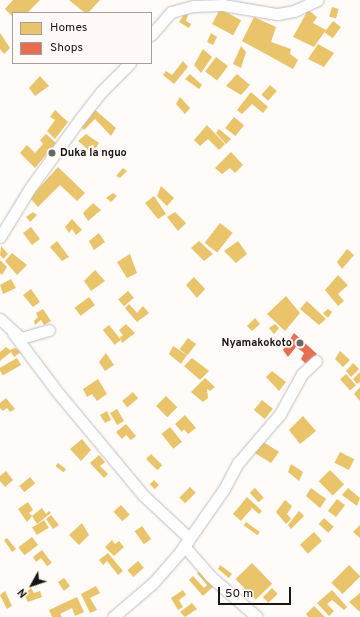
<!DOCTYPE html>
<style>
body{margin:0}
#map{position:relative;width:360px;height:617px;overflow:hidden;background:#fefbf9;font-family:Overpass,sans-serif}
div>[style]{position:absolute}
.homes>*{inset:0;background:#e9c46a;transform-origin:0 0}
.shops>*{inset:0;background:#e76f51}
.roads{filter:drop-shadow(0 0 1px #c1bdbb) drop-shadow(0 0 1px #c1bdbb)}
.street>*{height:11px;margin:-5.5px;padding:0 5.5px;transform-origin:5.5px;border-radius:5.5px;background:#fffefe}
.dots>*{width:11px;height:11px;translate:-50% -50%;box-sizing:border-box;border:2px solid #fffaf8;border-radius:50%}
span{translate:-50% -50%;white-space:nowrap;text-align:center;line-height:1.15;-webkit-text-stroke:4px #fffaf8;paint-order:stroke}
.poi-label{font-size:11px;color:#1b1615;font-weight:700}
.left{translate:0 -50%;text-align:left}
.right{translate:-100% -50%;text-align:right}
.legend{position:absolute;left:12px;top:12px;width:140px;height:52px;box-sizing:border-box;background:#fffaf8;border:1px solid #a49f9d;margin:0;padding:5px 7px;list-style:none;font-size:12px;color:#1b1615}
.legend li{display:flex;align-items:center;gap:8px;height:20px}
.legend b{width:20px;border:1px solid #a49f9d}
.north{position:absolute;left:12px;top:565px;width:40px;height:40px;-webkit-text-stroke:3px #fffaf8;paint-order:stroke;rotate:230deg;font-size:11px;font-weight:700;line-height:16px;text-align:center;color:#1b1615}
.north::after{content:'';display:block;margin:auto;width:14px;height:18px;background:#1b1615;clip-path:polygon(50% 0,100% 100%,50% 72%,0 100%)}
.scale{position:absolute;left:218px;top:587px;width:73px;height:18px;box-sizing:border-box;border:2px solid #1b1615;border-top:0;padding-left:5px;font-size:12px;line-height:14px;white-space:nowrap;color:#1b1615;-webkit-text-stroke:3px #fffaf8;paint-order:stroke}
</style>
<div id="map">
<div class="homes">
<div style="clip-path:polygon(13px 0,40px 0,27px 13px,13px 13px,13px 17px,5px 9px)"></div>
<div style="clip-path:polygon(69px 0,100px 0,88px 13px,85px 13px)"></div>
<div style="left:332px;top:7px;width:7px;height:10px;rotate:16deg"></div>
<div style="left:220px;top:9px;width:24px;height:17px;rotate:28deg"></div>
<div style="clip-path:polygon(308px 10px,317px 17px,313px 23px,326px 30px,314px 47px,293px 37px)"></div>
<div style="clip-path:polygon(185px 13px,188px 15px,186px 21px,191px 24px,189px 28px,179px 22px)"></div>
<div style="clip-path:polygon(254px 17px,276px 27px,271px 42px,291px 49px,290px 54px,298px 60px,293px 69px,242px 41px)"></div>
<div style="left:333px;top:21px;width:10px;height:14px;rotate:37deg"></div>
<div style="clip-path:polygon(0 33px,10px 48px,4px 54px,0 49px)"></div>
<div style="clip-path:polygon(211px 33px,217px 37px,213px 45px,207px 42px)"></div>
<div style="clip-path:polygon(318px 44px,334px 53px,324px 67px,308px 59px)"></div>
<div style="clip-path:polygon(241px 46px,246px 52px,241px 68px,233px 64px)"></div>
<div style="clip-path:polygon(203px 49px,212px 57px,201px 73px,194px 65px)"></div>
<div style="left:216px;top:57px;width:15px;height:18px;rotate:37deg"></div>
<div style="clip-path:polygon(183px 61px,188px 67px,174px 84px,163px 75px,166px 71px,172px 75px)"></div>
<div style="clip-path:polygon(190px 74px,202px 85px,199px 89px,185px 79px)"></div>
<div style="clip-path:polygon(237px 74px,250px 85px,241px 95px,226px 86px)"></div>
<div style="clip-path:polygon(40px 76px,49px 86px,35px 96px,29px 88px)"></div>
<div style="left:270px;top:85px;width:9px;height:13px;rotate:41deg"></div>
<div style="clip-path:polygon(251px 92px,268px 107px,263px 113px,252px 104px,242px 114px,237px 110px)"></div>
<div style="clip-path:polygon(180px 97px,190px 108px,185px 114px,176px 104px)"></div>
<div style="clip-path:polygon(93px 108px,116px 128px,111px 136px,95px 119px,84px 130px,80px 126px)"></div>
<div style="clip-path:polygon(55px 110px,68px 122px,55px 139px,47px 131px,55px 120px,50px 117px)"></div>
<div style="left:234px;top:117px;width:13px;height:14px;rotate:39deg"></div>
<div style="clip-path:polygon(207px 125px,225px 144px,219px 150px,208px 139px,200px 146px,194px 140px)"></div>
<div style="clip-path:polygon(219px 129px,231px 139px,226px 144px,216px 133px)"></div>
<div style="clip-path:polygon(46px 134px,56px 143px,35px 168px,20px 153px,27px 145px,35px 153px,43px 144px,40px 140px)"></div>
<div style="clip-path:polygon(86px 134px,99px 143px,92px 153px,78px 141px)"></div>
<div style="clip-path:polygon(231px 152px,243px 165px,235px 173px,230px 168px,222px 174px,215px 168px)"></div>
<div style="clip-path:polygon(58px 167px,85px 193px,77px 201px,60px 185px,38px 207px,30px 198px)"></div>
<div style="clip-path:polygon(123px 168px,127px 171px,120px 178px,116px 176px)"></div>
<div style="clip-path:polygon(161px 186px,174px 198px,167px 206px,157px 196px)"></div>
<div style="clip-path:polygon(113px 193px,117px 196px,111px 202px,106px 198px)"></div>
<div style="clip-path:polygon(154px 196px,166px 214px,158px 219px,145px 203px)"></div>
<div style="clip-path:polygon(93px 203px,101px 210px,88px 221px,83px 213px)"></div>
<div style="clip-path:polygon(33px 212px,37px 215px,30px 222px,26px 217px)"></div>
<div style="clip-path:polygon(175px 212px,186px 223px,178px 231px,167px 217px)"></div>
<div style="clip-path:polygon(72px 219px,82px 230px,76px 235px,72px 229px,69px 233px,65px 227px)"></div>
<div style="left:220px;top:223px;width:16px;height:25px;rotate:38deg"></div>
<div style="left:31px;top:227px;width:15px;height:10px;rotate:53deg"></div>
<div style="clip-path:polygon(99px 233px,105px 242px,94px 250px,89px 241px)"></div>
<div style="clip-path:polygon(57px 241px,69px 257px,62px 261px,50px 247px)"></div>
<div style="clip-path:polygon(199px 241px,213px 254px,204px 261px,191px 248px)"></div>
<div style="clip-path:polygon(238px 241px,247px 254px,236px 263px,224px 251px)"></div>
<div style="clip-path:polygon(1px 246px,8px 254px,3px 259px,0 255px)"></div>
<div style="clip-path:polygon(347px 249px,354px 255px,342px 269px,337px 262px)"></div>
<div style="clip-path:polygon(12px 253px,27px 265px,17px 275px,5px 261px)"></div>
<div style="clip-path:polygon(130px 254px,137px 273px,127px 278px,117px 262px)"></div>
<div style="clip-path:polygon(0 260px,7px 267px,2px 275px,0 273px)"></div>
<div style="clip-path:polygon(95px 270px,105px 281px,91px 291px,84px 281px)"></div>
<div style="clip-path:polygon(338px 275px,348px 285px,338px 294px,344px 301px,338px 306px,325px 290px)"></div>
<div style="clip-path:polygon(194px 277px,205px 289px,197px 298px,186px 285px)"></div>
<div style="clip-path:polygon(11px 279px,16px 288px,3px 294px,0 285px)"></div>
<div style="clip-path:polygon(31px 289px,40px 302px,33px 307px,23px 295px)"></div>
<div style="left:128px;top:291px;width:9px;height:13px;rotate:49deg"></div>
<div style="clip-path:polygon(286px 296px,300px 313px,285px 331px,267px 314px)"></div>
<div style="left:89px;top:297px;width:10px;height:18px;rotate:53deg"></div>
<div style="clip-path:polygon(307px 301px,326px 319px,319px 325px,300px 309px)"></div>
<div style="clip-path:polygon(129px 304px,137px 313px,143px 306px,149px 313px,137px 322px,125px 308px)"></div>
<div style="clip-path:polygon(43px 309px,51px 321px,44px 325px,41px 320px,35px 325px,34px 321px,38px 317px,36px 313px)"></div>
<div style="clip-path:polygon(328px 309px,332px 312px,328px 318px,323px 313px)"></div>
<div style="clip-path:polygon(255px 318px,260px 324px,252px 331px,247px 326px)"></div>
<div style="clip-path:polygon(126px 324px,135px 333px,122px 343px,120px 337px,123px 335px,119px 330px)"></div>
<div style="clip-path:polygon(275px 324px,279px 328px,274px 334px,269px 328px)"></div>
<div style="left:109px;top:325px;width:19px;height:8px;rotate:51deg"></div>
<div style="left:188px;top:338px;width:10px;height:14px;rotate:37deg"></div>
<div style="clip-path:polygon(173px 346px,187px 355px,181px 364px,169px 354px)"></div>
<div style="clip-path:polygon(6px 347px,10px 350px,15px 348px,21px 352px,14px 357px,11px 352px,0 361px,0 352px)"></div>
<div style="clip-path:polygon(340px 351px,350px 360px,343px 367px,335px 359px)"></div>
<div style="clip-path:polygon(106px 353px,114px 365px,105px 371px,99px 362px)"></div>
<div style="left:17px;top:358px;width:8px;height:21px;rotate:60deg"></div>
<div style="clip-path:polygon(192px 358px,209px 371px,200px 380px,184px 366px)"></div>
<div style="clip-path:polygon(353px 363px,359px 369px,351px 377px,346px 371px)"></div>
<div style="clip-path:polygon(272px 371px,286px 382px,279px 391px,266px 377px)"></div>
<div style="clip-path:polygon(360px 372px,360px 382px,357px 384px,353px 379px)"></div>
<div style="left:346px;top:374px;width:15px;height:8px;rotate:48deg"></div>
<div style="clip-path:polygon(205px 378px,215px 387px,210px 391px,207px 389px,208px 398px,203px 402px,191px 392px)"></div>
<div style="clip-path:polygon(98px 379px,107px 394px,97px 401px,92px 394px,87px 397px,83px 389px)"></div>
<div style="clip-path:polygon(360px 387px,360px 401px,354px 394px)"></div>
<div style="left:133px;top:392px;width:8px;height:14px;rotate:50deg"></div>
<div style="left:166px;top:396px;width:16px;height:14px;rotate:45deg"></div>
<div style="clip-path:polygon(6px 398px,15px 409px,10px 412px,7px 408px,3px 411px,0 408px,0 403px)"></div>
<div style="left:262px;top:400px;width:14px;height:13px;rotate:39deg"></div>
<div style="left:117px;top:409px;width:14px;height:8px;rotate:60deg"></div>
<div style="clip-path:polygon(107px 411px,111px 420px,105px 423px,100px 415px)"></div>
<div style="clip-path:polygon(185px 415px,196px 428px,188px 434px,184px 429px,182px 432px,175px 424px)"></div>
<div style="clip-path:polygon(303px 416px,316px 431px,300px 444px,289px 430px)"></div>
<div style="clip-path:polygon(126px 424px,136px 436px,131px 440px,126px 435px,122px 439px,116px 432px)"></div>
<div style="left:170px;top:427px;width:19px;height:11px;rotate:51deg"></div>
<div style="clip-path:polygon(82px 439px,91px 450px,81px 461px,70px 449px)"></div>
<div style="clip-path:polygon(262px 441px,279px 452px,271px 463px,253px 452px)"></div>
<div style="left:340px;top:452px;width:16px;height:12px;rotate:27deg"></div>
<div style="left:151px;top:454px;width:16px;height:7px;rotate:45deg"></div>
<div style="clip-path:polygon(99px 455px,105px 462px,100px 466px,108px 474px,104px 478px,90px 463px)"></div>
<div style="left:58px;top:463px;width:10px;height:4px;rotate:37deg"></div>
<div style="clip-path:polygon(291px 464px,303px 472px,299px 481px,288px 472px)"></div>
<div style="left:330px;top:470px;width:20px;height:16px;rotate:45deg"></div>
<div style="clip-path:polygon(6px 471px,13px 480px,5px 487px,0 481px,0 476px)"></div>
<div style="left:30px;top:477px;width:8px;height:14px;rotate:50deg"></div>
<div style="left:154px;top:480px;width:7px;height:6px;rotate:45deg"></div>
<div style="left:190px;top:487px;width:8px;height:15px;rotate:45deg"></div>
<div style="left:255px;top:488px;width:13px;height:7px;rotate:48deg"></div>
<div style="clip-path:polygon(311px 488px,326px 499px,320px 508px,306px 496px)"></div>
<div style="clip-path:polygon(348px 488px,360px 498px,357px 506px,342px 495px)"></div>
<div style="clip-path:polygon(247px 497px,262px 511px,259px 514px,252px 508px,241px 521px,233px 514px)"></div>
<div style="left:337px;top:499px;width:10px;height:15px;rotate:37deg"></div>
<div style="clip-path:polygon(285px 500px,292px 506px,287px 514px,291px 519px,286px 524px,276px 512px)"></div>
<div style="clip-path:polygon(28px 502px,33px 510px,29px 513px,32px 516px,42px 508px,46px 514px,49px 511px,51px 513px,37px 524px,32px 516px,27px 522px,18px 509px)"></div>
<div style="left:121px;top:505px;width:13px;height:10px;rotate:48deg"></div>
<div style="clip-path:polygon(299px 511px,304px 516px,291px 529px,288px 525px)"></div>
<div style="clip-path:polygon(51px 515px,59px 525px,53px 529px,46px 519px)"></div>
<div style="left:324px;top:518px;width:13px;height:8px;rotate:42deg"></div>
<div style="left:44px;top:520px;width:9px;height:14px;rotate:58deg"></div>
<div style="left:246px;top:522px;width:17px;height:4px;rotate:36deg"></div>
<div style="clip-path:polygon(82px 523px,89px 535px,79px 545px,69px 535px)"></div>
<div style="clip-path:polygon(360px 525px,360px 538px,353px 532px)"></div>
<div style="left:142px;top:526px;width:16px;height:9px;rotate:55deg"></div>
<div style="left:314px;top:532px;width:12px;height:19px;rotate:48deg"></div>
<div style="left:32px;top:537px;width:10px;height:17px;rotate:53deg"></div>
<div style="clip-path:polygon(7px 538px,16px 549px,12px 552px,4px 540px)"></div>
<div style="clip-path:polygon(112px 540px,115px 544px,119px 541px,124px 547px,114px 556px,105px 547px)"></div>
<div style="clip-path:polygon(42px 550px,52px 563px,47px 566px,41px 558px,36px 562px,33px 557px)"></div>
<div style="clip-path:polygon(108px 553px,123px 571px,118px 575px,107px 561px,103px 565px,99px 560px)"></div>
<div style="left:138px;top:561px;width:9px;height:14px;rotate:49deg"></div>
<div style="left:252px;top:563px;width:29px;height:23px;rotate:46deg"></div>
<div style="clip-path:polygon(220px 565px,232px 574px,229px 578px,218px 569px)"></div>
<div style="left:349px;top:565px;width:16px;height:25px;rotate:45deg"></div>
<div style="clip-path:polygon(201px 570px,215px 585px,203px 596px,189px 580px,193px 576px,204px 588px,207px 585px,197px 573px)"></div>
<div style="clip-path:polygon(64px 578px,70px 586px,64px 591px,58px 582px)"></div>
<div style="clip-path:polygon(96px 586px,100px 593px,90px 598px,97px 610px,90px 613px,81px 594px)"></div>
<div style="clip-path:polygon(31px 588px,34px 593px,40px 591px,42px 597px,28px 602px,24px 594px)"></div>
<div style="left:272px;top:588px;width:8px;height:13px;rotate:45deg"></div>
<div style="clip-path:polygon(183px 590px,186px 595px,179px 600px,183px 607px,178px 610px,171px 598px)"></div>
<div style="clip-path:polygon(332px 590px,347px 607px,344px 610px,332px 600px,327px 604px,334px 611px,329px 616px,317px 603px)"></div>
<div style="clip-path:polygon(5px 591px,12px 606px,7px 609px,0 595px)"></div>
<div style="clip-path:polygon(360px 593px,360px 612px,349px 602px)"></div>
<div style="clip-path:polygon(77px 597px,84px 612px,75px 616px,72px 608px,60px 614px,62px 617px,52px 617px,49px 610px)"></div>
<div style="clip-path:polygon(192px 603px,197px 609px,185px 617px,180px 612px)"></div>
<div style="clip-path:polygon(314px 606px,325px 617px,308px 617px,306px 614px)"></div>
</div>
<div class="shops">
<div style="clip-path:polygon(294px 333px,317px 354px,306px 364px,301px 359px,304px 353px,296px 347px,288px 357px,283px 350px)"></div>
</div>
<div class="roads">
<div class="street">
<div style="left:151px;top:35px;width:30px;rotate:-49deg"></div>
<div style="left:171px;top:12px;width:23px;rotate:-15deg"></div>
<div style="left:193px;top:6px;width:30px;rotate:-2deg"></div>
<div style="left:223px;top:5px;width:55px;rotate:9.5deg"></div>
<div style="left:277px;top:14px;width:17px;rotate:-10deg"></div>
<div style="left:294px;top:11px;width:26px;rotate:-25deg"></div>
<div style="left:0;top:237px;width:57px;rotate:-58.5deg"></div>
<div style="left:30px;top:188px;width:85px;rotate:-54.1deg"></div>
<div style="left:80px;top:119px;width:34px;rotate:-52deg"></div>
<div style="left:101px;top:92px;width:41px;rotate:-45deg"></div>
<div style="left:0;top:319px;width:28px;rotate:42deg"></div>
<div style="left:21px;top:338px;width:29px;rotate:-16deg"></div>
<div style="left:13px;top:333px;width:76px;rotate:53deg"></div>
<div style="left:59px;top:394px;width:133px;rotate:50.2deg"></div>
<div style="left:144px;top:496px;width:62px;rotate:43deg"></div>
<div style="left:184px;top:546px;width:40px;rotate:49deg"></div>
<div style="left:210px;top:576px;width:62px;rotate:41.1deg"></div>
<div style="left:113px;top:617px;width:52px;rotate:-40.4deg"></div>
<div style="left:153px;top:583px;width:41px;rotate:-48.9deg"></div>
<div style="left:180px;top:552px;width:77px;rotate:-55.1deg"></div>
<div style="left:224px;top:489px;width:30px;rotate:-62deg"></div>
<div style="left:238px;top:463px;width:65px;rotate:-49.4deg"></div>
<div style="left:280px;top:414px;width:46px;rotate:-61.2deg"></div>
<div style="left:302px;top:374px;width:19px;rotate:-43deg"></div>
</div>
</div>
<div class="dots">
<div style="left:52px;top:153px;background:#6a6665"></div>
<div style="left:300px;top:343px;background:#6a6665"></div>
</div>
<div class="poi-label">
<span class="left" style="left:60px;top:153px">Duka la nguo</span>
<span class="right" style="left:292px;top:343px">Nyamakokoto</span>
</div>
<ul class="legend">
<li><b style="height:11px;background:#e9c46a"></b>Homes</li>
<li><b style="height:11px;background:#e76f51"></b>Shops</li>
</ul>
<div class="north">N</div>
<div class="scale">50 m</div>
</div>
